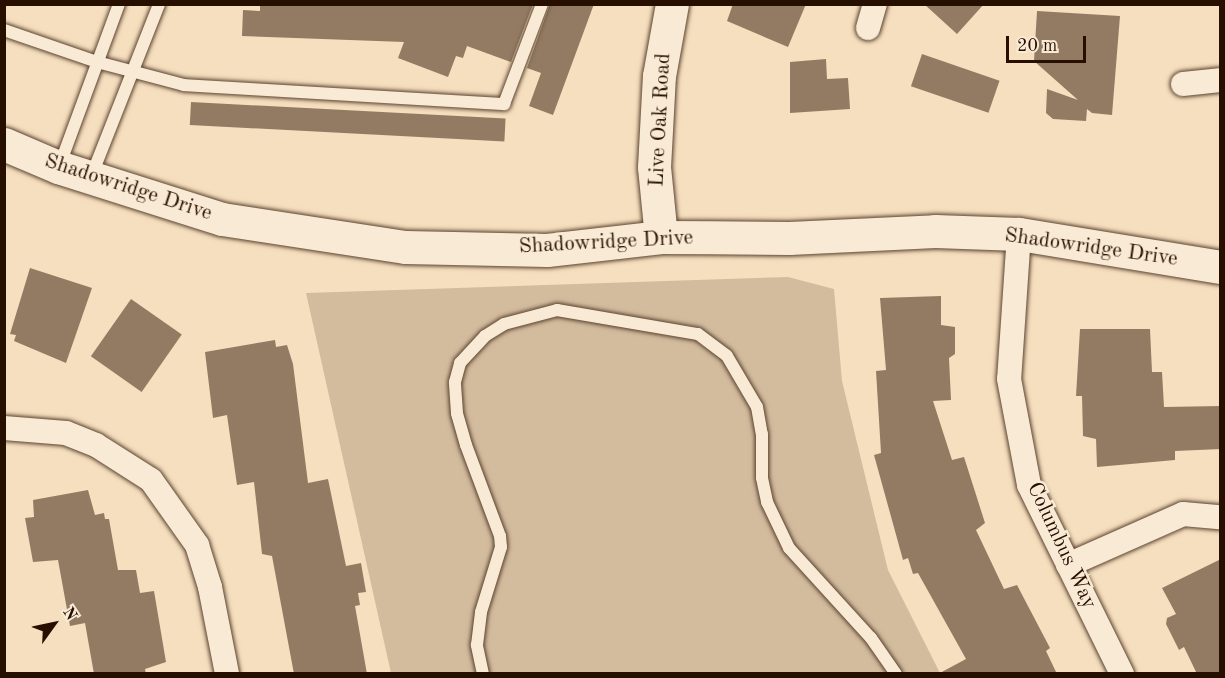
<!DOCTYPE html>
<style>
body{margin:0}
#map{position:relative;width:1225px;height:678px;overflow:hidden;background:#f6dfbe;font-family:"Old Standard TT",serif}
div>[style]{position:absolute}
.green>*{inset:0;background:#d3bc9e}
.building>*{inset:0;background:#937b63;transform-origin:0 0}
.roads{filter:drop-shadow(0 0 2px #5b4330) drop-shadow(0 0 2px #5b4330)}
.lane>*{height:12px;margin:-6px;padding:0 6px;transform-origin:6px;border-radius:6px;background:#f9ead5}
.street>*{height:24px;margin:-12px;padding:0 12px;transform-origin:12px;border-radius:12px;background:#f9ead5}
.secondary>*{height:33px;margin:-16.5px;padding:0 16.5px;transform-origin:16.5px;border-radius:16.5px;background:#f9ead5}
span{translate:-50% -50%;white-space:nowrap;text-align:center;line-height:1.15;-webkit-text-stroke:5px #f9ead5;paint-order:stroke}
.street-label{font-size:21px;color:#270f00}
.frame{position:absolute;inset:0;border:6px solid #270f00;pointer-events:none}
.north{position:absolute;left:24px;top:594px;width:60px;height:60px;-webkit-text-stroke:4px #f9ead5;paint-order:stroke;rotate:57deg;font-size:16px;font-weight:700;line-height:24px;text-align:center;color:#270f00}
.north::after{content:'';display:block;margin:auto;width:21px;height:27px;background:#270f00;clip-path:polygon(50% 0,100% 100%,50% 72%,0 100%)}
.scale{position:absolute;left:1006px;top:36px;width:80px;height:27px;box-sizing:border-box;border:3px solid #270f00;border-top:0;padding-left:8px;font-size:18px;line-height:21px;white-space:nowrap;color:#270f00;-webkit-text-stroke:4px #f9ead5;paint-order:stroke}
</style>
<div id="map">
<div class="green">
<div style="clip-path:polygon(788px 277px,834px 289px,842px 381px,888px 570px,940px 673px,391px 673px,306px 293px)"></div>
</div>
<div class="building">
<div style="clip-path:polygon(260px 4px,533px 4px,511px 62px,467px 46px,463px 58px,456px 56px,448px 77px,398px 58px,404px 42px,242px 36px,243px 10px,260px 11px)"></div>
<div style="clip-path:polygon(550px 4px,594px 4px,553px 115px,529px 106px,541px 73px,527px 68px)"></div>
<div style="clip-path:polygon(733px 4px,806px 4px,788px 47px,727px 21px)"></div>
<div style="clip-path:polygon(924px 4px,984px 4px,957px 34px)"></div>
<div style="clip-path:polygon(1037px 11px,1120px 16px,1112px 115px,1092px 113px,1087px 109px,1086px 121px,1053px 119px,1046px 113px,1047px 89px,1078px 100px,1034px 61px)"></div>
<div style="left:922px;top:54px;width:82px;height:34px;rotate:19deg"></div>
<div style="clip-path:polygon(826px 59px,827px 79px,848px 78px,850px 109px,790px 113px,790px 62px)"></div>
<div style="left:191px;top:102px;width:315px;height:23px;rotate:3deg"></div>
<div style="clip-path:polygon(30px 268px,92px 288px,66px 363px,14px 341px,16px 335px,10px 334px)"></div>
<div style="clip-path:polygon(941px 296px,941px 325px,955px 327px,955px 354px,949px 358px,951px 400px,933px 401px,952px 460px,964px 457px,985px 523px,976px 530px,1004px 589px,1017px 585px,1050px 648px,1046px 651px,1057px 674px,938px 674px,966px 659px,918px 573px,913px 574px,908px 558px,903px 560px,874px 455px,881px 453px,876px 371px,886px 370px,880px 298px)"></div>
<div style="left:131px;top:299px;width:62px;height:70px;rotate:35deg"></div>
<div style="clip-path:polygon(1080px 329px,1150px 329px,1152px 372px,1162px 372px,1164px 407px,1221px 406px,1221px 449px,1175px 451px,1175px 460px,1097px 467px,1096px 439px,1083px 436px,1082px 396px,1076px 396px)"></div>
<div style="clip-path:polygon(275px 340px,276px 347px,287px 345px,293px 364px,308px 483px,328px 479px,346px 566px,361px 563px,366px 592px,358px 593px,360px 605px,355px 606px,367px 674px,294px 674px,272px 556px,262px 554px,254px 482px,237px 485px,227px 415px,213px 418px,205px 352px)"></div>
<div style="clip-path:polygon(88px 490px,95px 515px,104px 513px,105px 519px,109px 519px,118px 570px,136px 570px,140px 593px,154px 591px,166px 662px,145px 669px,146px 674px,94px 674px,85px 623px,70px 626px,58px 560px,33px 562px,25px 518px,34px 517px,33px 500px)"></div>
<div style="clip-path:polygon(1221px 559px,1221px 674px,1197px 674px,1184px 647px,1179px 650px,1166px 624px,1167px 618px,1176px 614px,1162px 588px)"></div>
</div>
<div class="roads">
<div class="lane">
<div style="left:4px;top:30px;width:98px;rotate:19deg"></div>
<div style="left:97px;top:62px;width:90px;rotate:14.8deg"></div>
<div style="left:184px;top:85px;width:321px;rotate:3.4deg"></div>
<div style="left:504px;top:104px;width:107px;rotate:-69.2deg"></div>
<div style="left:59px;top:167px;width:174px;rotate:-69.8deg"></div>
<div style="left:91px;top:177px;width:186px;rotate:-68.5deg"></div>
<div style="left:483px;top:674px;width:30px;rotate:-102deg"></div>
<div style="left:477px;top:645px;width:33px;rotate:-83deg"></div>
<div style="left:481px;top:612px;width:68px;rotate:-72.9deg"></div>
<div style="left:501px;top:547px;width:11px;rotate:-95deg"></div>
<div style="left:500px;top:536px;width:97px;rotate:-110.5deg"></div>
<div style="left:466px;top:445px;width:33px;rotate:-106deg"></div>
<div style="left:457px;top:413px;width:31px;rotate:-94deg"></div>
<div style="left:455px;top:382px;width:20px;rotate:-75deg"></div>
<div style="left:460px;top:363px;width:37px;rotate:-47deg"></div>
<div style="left:485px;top:336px;width:22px;rotate:-32deg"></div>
<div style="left:504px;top:324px;width:55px;rotate:-14.8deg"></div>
<div style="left:557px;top:310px;width:143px;rotate:9.7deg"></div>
<div style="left:698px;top:334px;width:36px;rotate:37deg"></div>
<div style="left:727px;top:356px;width:59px;rotate:59.5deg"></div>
<div style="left:757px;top:407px;width:27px;rotate:80deg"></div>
<div style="left:762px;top:434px;width:44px;rotate:90deg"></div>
<div style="left:762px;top:478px;width:25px;rotate:78deg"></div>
<div style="left:767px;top:502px;width:51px;rotate:64.4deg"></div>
<div style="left:789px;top:548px;width:122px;rotate:47.7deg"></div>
<div style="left:871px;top:638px;width:44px;rotate:55.2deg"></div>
</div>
<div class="street">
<div style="left:868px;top:28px;width:25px;rotate:-74deg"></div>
<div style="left:1183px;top:84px;width:37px;rotate:-6deg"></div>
<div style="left:1019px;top:234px;width:145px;rotate:93.9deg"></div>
<div style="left:1009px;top:379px;width:108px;rotate:79.3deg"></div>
<div style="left:1029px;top:485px;width:211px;rotate:63.8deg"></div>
<div style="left:4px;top:428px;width:62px;rotate:4.6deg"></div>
<div style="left:66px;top:433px;width:32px;rotate:22deg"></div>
<div style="left:96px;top:445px;width:65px;rotate:32.5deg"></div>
<div style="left:151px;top:480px;width:80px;rotate:54.7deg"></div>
<div style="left:197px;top:545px;width:44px;rotate:72.8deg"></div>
<div style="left:210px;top:587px;width:89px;rotate:78.9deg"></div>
<div style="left:1068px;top:565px;width:126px;rotate:-23.9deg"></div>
<div style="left:1183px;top:514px;width:37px;rotate:5deg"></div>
</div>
<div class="secondary">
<div style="left:4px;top:144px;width:59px;rotate:23.1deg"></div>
<div style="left:58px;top:167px;width:172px;rotate:17.6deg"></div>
<div style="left:222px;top:219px;width:185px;rotate:8.7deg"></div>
<div style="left:405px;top:247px;width:142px;rotate:1.2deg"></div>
<div style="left:547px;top:250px;width:115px;rotate:-6.5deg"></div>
<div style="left:661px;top:237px;width:128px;rotate:0.4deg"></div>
<div style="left:789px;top:238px;width:146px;rotate:-2.7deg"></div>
<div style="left:935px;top:231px;width:84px;rotate:2deg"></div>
<div style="left:1019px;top:234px;width:204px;rotate:9.3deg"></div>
<div style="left:661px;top:237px;width:70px;rotate:-95.7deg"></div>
<div style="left:654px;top:167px;width:91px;rotate:-86.9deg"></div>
<div style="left:659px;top:76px;width:73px;rotate:-79.8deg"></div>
</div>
</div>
<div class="street-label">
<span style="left:661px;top:120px;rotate:-87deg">Live Oak Road</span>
<span style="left:128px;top:188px;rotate:18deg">Shadowridge Drive</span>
<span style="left:606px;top:243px;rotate:-3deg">Shadowridge Drive</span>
<span style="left:1091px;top:248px;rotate:8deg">Shadowridge Drive</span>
<span style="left:1061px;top:546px;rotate:65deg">Columbus Way</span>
</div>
<div class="frame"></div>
<div class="north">N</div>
<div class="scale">20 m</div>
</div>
